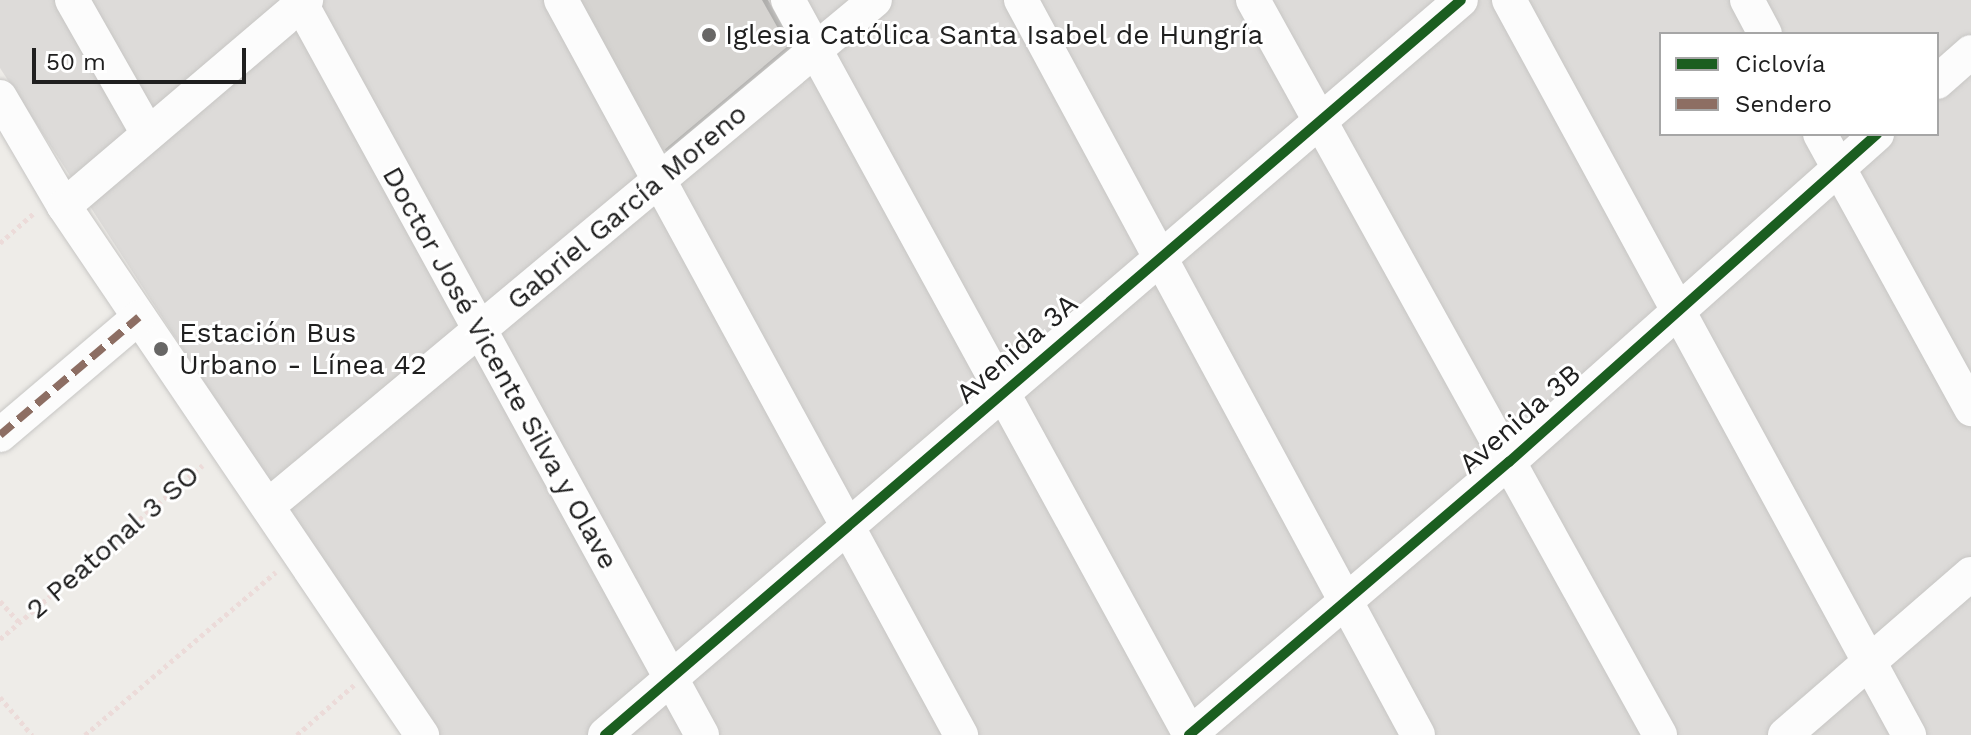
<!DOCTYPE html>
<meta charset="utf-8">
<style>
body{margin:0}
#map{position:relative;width:1971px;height:735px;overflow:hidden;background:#eeece8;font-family:"Work Sans",sans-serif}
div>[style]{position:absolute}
.residential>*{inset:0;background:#dddbd9}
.shadow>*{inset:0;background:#0003}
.building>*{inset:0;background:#d6d4d1}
.path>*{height:5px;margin-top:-2.5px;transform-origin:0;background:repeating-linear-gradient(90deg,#ecdbd9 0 4px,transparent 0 8px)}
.roads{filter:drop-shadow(0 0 2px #c7c6c4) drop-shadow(0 0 2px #c7c6c4)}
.minor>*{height:34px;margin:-17px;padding:0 17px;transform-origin:17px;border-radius:17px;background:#fcfcfc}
.quiet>*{height:8px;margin-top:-4px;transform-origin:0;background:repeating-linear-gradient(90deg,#8d6e63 0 16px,transparent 0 24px)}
.cycleway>*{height:10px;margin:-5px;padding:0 5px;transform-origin:5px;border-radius:5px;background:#1b5e20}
.dots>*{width:22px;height:22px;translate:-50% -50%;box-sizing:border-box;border:4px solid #fff;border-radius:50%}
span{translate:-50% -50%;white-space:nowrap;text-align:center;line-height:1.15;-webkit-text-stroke:6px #fff;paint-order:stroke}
.poi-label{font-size:28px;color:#202020}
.left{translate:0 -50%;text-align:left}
.street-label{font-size:28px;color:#202020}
.legend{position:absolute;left:1659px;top:32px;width:280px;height:104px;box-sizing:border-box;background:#fff;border:2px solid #a6a6a6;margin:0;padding:10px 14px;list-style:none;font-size:24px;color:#202020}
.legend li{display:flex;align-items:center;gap:16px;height:40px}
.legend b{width:40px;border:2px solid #a6a6a6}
.scale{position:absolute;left:32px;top:48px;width:214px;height:36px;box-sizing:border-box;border:4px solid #202020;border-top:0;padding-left:10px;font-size:24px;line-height:28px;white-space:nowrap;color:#202020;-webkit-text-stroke:6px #fff;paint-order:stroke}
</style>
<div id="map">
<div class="residential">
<div style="clip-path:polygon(0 0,1971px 0,1971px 44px,1937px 74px,1937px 34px,1661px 34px,1661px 134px,1867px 134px,1498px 465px,1177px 735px,434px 735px,0 68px)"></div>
<div style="clip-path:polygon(1971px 54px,1971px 735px,1188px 735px,1880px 134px,1937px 134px,1937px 84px)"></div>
</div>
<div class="shadow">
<div style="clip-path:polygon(579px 0,768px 0,804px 64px,682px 167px,665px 150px)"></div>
</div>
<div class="building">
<div style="clip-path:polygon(576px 0,762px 0,788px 46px,663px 151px)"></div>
</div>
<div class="path">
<div style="left:0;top:243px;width:47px;rotate:-41.5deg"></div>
<div style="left:0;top:601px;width:28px;rotate:48deg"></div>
<div style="left:0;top:639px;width:267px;rotate:-40.6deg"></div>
<div style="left:0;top:697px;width:50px;rotate:49.9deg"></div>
<div style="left:85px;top:735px;width:251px;rotate:-40.5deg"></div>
<div style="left:297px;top:735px;width:76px;rotate:-41.3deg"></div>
</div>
<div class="roads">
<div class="minor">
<div style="left:72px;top:0;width:154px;rotate:60.4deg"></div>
<div style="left:299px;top:0;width:838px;rotate:61.26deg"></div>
<div style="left:561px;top:0;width:837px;rotate:61.44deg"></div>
<div style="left:788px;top:0;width:838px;rotate:61.32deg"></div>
<div style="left:1021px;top:0;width:835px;rotate:61.62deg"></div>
<div style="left:1253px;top:0;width:840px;rotate:61.02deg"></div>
<div style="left:1509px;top:0;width:837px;rotate:61.44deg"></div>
<div style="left:1747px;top:0;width:38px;rotate:62deg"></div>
<div style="left:1937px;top:82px;width:45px;rotate:-41.4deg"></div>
<div style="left:0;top:97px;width:126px;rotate:59.6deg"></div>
<div style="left:64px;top:206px;width:639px;rotate:55.91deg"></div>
<div style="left:1820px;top:134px;width:314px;rotate:61.2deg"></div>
<div style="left:64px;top:206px;width:318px;rotate:-40.4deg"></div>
<div style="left:0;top:435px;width:182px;rotate:-40.3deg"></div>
<div style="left:268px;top:506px;width:790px;rotate:-39.81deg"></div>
<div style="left:605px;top:735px;width:1128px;rotate:-40.65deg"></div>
<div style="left:1189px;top:735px;width:421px;rotate:-40.5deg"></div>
<div style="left:1509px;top:462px;width:493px;rotate:-41.7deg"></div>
<div style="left:1785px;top:735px;width:246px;rotate:-40.9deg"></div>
</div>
</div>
<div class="quiet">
<div style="left:0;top:435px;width:182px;rotate:-40.3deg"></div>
</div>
<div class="cycleway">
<div style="left:605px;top:735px;width:1128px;rotate:-40.65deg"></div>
<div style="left:1189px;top:735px;width:421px;rotate:-40.5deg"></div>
<div style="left:1509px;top:462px;width:493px;rotate:-41.7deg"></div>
</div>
<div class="dots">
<div style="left:709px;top:35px;background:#686766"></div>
<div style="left:161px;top:349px;background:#686766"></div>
</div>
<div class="poi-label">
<span class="left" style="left:725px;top:35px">Iglesia Católica Santa Isabel de Hungría</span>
<span class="left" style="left:179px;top:349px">Estación Bus<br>Urbano - Línea 42</span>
</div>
<div class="street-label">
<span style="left:627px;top:207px;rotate:-40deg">Gabriel García Moreno</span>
<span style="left:1017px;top:349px;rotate:-41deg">Avenida 3A</span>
<span style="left:500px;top:368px;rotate:61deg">Doctor José Vicente Silva y Olave</span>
<span style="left:1520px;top:419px;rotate:-41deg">Avenida 3B</span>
<span style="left:113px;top:542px;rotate:-41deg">2 Peatonal 3 SO</span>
</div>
<ul class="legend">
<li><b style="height:10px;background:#1b5e20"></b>Ciclovía</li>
<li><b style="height:10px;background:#8d6e63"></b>Sendero</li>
</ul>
<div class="scale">50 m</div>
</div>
